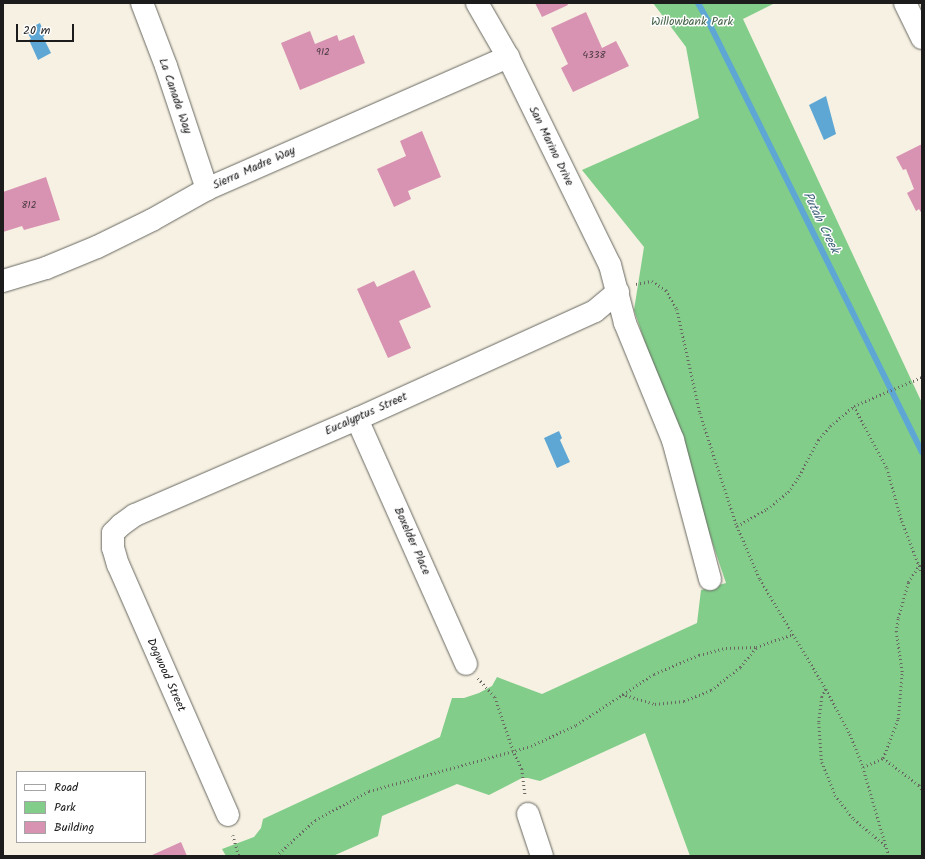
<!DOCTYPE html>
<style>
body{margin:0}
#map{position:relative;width:925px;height:859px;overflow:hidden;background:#f6f1e2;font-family:Kalam,sans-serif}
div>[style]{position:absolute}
.green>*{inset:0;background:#82cd8a}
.water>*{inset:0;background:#5ea7d5}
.stream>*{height:6px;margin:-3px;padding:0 3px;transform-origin:3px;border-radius:3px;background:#5ea7d5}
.building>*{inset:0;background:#d892b2}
.path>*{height:2.5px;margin-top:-1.25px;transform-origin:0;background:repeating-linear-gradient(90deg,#686761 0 1px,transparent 0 4px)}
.roads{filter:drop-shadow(0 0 1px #686761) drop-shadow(0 0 1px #686761)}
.minor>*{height:22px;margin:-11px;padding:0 11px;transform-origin:11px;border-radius:11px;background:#fff}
span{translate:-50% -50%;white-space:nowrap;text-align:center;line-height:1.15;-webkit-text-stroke:3px #fff;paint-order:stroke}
.number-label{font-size:10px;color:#4b3a42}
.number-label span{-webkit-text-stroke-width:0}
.park-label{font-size:12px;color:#456348}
.street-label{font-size:12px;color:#1c1c1c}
.water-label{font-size:13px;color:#3d6278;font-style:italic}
.frame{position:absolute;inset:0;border:4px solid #1c1c1c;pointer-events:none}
.legend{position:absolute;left:16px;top:771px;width:130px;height:72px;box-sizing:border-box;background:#fff;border:1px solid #a4a4a4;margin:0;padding:5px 7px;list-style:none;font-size:12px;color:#1c1c1c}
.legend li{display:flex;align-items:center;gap:8px;height:20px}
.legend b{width:20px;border:1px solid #a4a4a4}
.scale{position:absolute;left:16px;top:24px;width:58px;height:18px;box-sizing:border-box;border:2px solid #1c1c1c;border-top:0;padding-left:5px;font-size:12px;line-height:14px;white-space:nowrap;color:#1c1c1c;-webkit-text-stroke:3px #fff;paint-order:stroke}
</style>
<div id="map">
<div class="green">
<div style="clip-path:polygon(653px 3px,775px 3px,743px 19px,922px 403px,922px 856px,690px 856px,645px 733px,540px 781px,528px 778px,522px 778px,489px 795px,457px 784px,382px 816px,378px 836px,333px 856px,226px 856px,222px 849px,254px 837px,261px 828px,263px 819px,440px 737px,452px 698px,464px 698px,479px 693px,492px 686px,497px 677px,542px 694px,697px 623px,701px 590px,726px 583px,634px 310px,644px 247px,582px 170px,699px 118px,686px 47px)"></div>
</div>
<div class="water">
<div style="clip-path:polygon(40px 23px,45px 35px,43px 37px,51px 53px,38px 60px,29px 40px,31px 39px,26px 30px)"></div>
<div style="clip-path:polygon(826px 96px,836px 134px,824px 140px,809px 105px)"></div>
<div style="clip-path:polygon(559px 431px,562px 438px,560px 440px,570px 462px,557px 468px,544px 438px)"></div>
</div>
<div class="stream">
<div style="left:698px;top:3px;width:21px;rotate:61deg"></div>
<div style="left:708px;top:21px;width:482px;rotate:63.6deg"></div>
</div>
<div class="building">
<div style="clip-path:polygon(535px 3px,567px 3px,568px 5px,542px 17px)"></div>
<div style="clip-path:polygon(586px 12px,602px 48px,616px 41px,629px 66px,573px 92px,561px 68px,568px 64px,551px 28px)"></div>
<div style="clip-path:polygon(310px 31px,315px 44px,337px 35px,339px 41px,354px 35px,365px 63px,300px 90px,281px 43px)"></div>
<div style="clip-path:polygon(422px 131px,441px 177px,408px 191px,411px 199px,394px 207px,377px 169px,406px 156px,400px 141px)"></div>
<div style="clip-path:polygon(922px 144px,922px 214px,919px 209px,916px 211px,907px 193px,914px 189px,906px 169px,903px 170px,896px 157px)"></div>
<div style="clip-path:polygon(46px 177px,60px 220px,24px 230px,22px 226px,3px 232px,3px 192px)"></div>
<div style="clip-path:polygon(414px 270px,431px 307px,399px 321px,411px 348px,388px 358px,357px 289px,374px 281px,377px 287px)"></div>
<div style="clip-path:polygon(181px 842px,187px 856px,150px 856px)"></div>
</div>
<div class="path">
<div style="left:636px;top:284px;width:16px;rotate:-11deg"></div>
<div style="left:652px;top:281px;width:17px;rotate:33deg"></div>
<div style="left:666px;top:290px;width:22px;rotate:60deg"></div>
<div style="left:677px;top:309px;width:107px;rotate:77.5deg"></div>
<div style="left:700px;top:413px;width:119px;rotate:71.9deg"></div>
<div style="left:737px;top:526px;width:58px;rotate:66.5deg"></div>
<div style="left:760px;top:579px;width:128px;rotate:59deg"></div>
<div style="left:826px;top:689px;width:51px;rotate:61.9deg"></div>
<div style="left:850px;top:734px;width:35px;rotate:68deg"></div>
<div style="left:863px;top:767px;width:93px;rotate:73.7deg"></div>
<div style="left:854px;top:406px;width:70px;rotate:62deg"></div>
<div style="left:887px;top:468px;width:55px;rotate:74.2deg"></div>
<div style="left:902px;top:521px;width:56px;rotate:69deg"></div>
<div style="left:737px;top:526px;width:34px;rotate:-30deg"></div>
<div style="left:767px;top:509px;width:27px;rotate:-39deg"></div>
<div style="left:788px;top:492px;width:19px;rotate:-55deg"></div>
<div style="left:799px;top:476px;width:41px;rotate:-62.2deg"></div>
<div style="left:818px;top:440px;width:18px;rotate:-49deg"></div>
<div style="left:830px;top:426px;width:31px;rotate:-40deg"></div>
<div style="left:854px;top:406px;width:74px;rotate:-23.1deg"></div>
<div style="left:478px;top:678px;width:25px;rotate:48deg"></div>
<div style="left:495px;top:697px;width:56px;rotate:71.2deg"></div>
<div style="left:513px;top:750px;width:21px;rotate:65deg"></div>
<div style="left:522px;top:769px;width:25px;rotate:83deg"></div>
<div style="left:826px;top:689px;width:9px;rotate:117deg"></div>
<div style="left:822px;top:697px;width:26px;rotate:97deg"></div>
<div style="left:819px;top:723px;width:39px;rotate:86deg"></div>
<div style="left:822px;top:762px;width:35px;rotate:68deg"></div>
<div style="left:835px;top:795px;width:31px;rotate:52deg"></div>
<div style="left:854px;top:819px;width:42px;rotate:40.2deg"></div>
<div style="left:622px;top:694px;width:34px;rotate:17deg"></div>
<div style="left:655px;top:704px;width:29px;rotate:-6deg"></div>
<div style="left:684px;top:701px;width:29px;rotate:-22deg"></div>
<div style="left:711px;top:690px;width:37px;rotate:-38deg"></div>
<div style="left:740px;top:667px;width:25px;rotate:-50deg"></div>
<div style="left:883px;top:758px;width:45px;rotate:36.9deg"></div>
<div style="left:919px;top:785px;width:6px;rotate:59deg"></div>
<div style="left:863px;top:767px;width:22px;rotate:-24deg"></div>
<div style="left:883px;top:758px;width:42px;rotate:-69deg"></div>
<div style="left:898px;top:719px;width:47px;rotate:-85.1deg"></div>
<div style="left:902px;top:672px;width:40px;rotate:-98.5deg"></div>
<div style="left:896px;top:632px;width:14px;rotate:-82deg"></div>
<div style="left:898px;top:618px;width:37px;rotate:-74deg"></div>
<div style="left:908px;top:582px;width:22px;rotate:-56deg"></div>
<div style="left:233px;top:835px;width:22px;rotate:74deg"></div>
<div style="left:276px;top:856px;width:53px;rotate:-42.7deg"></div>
<div style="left:315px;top:820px;width:61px;rotate:-28.2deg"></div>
<div style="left:369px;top:791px;width:168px;rotate:-15.5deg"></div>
<div style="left:531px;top:746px;width:50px;rotate:-25deg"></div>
<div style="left:576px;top:725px;width:93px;rotate:-33.2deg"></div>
<div style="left:654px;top:674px;width:49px;rotate:-22.9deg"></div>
<div style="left:699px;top:655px;width:28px;rotate:-15deg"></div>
<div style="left:726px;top:648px;width:30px;rotate:-2deg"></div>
<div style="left:756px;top:647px;width:40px;rotate:-18.9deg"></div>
</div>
<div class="roads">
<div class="minor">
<div style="left:142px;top:3px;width:67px;rotate:69.1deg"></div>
<div style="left:166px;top:66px;width:130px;rotate:71.6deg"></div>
<div style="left:477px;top:3px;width:62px;rotate:60.1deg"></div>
<div style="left:508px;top:57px;width:232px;rotate:63.9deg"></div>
<div style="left:610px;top:265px;width:60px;rotate:75.5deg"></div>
<div style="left:625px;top:323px;width:126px;rotate:67.7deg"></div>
<div style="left:673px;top:440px;width:144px;rotate:75.1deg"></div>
<div style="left:905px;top:3px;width:39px;rotate:64deg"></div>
<div style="left:3px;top:281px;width:45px;rotate:-16.8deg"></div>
<div style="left:46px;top:268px;width:55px;rotate:-22.4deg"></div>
<div style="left:97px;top:247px;width:61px;rotate:-26.1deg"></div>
<div style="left:152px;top:220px;width:63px;rotate:-29.4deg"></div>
<div style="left:207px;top:189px;width:329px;rotate:-23.7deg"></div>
<div style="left:357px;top:419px;width:268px;rotate:66deg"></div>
<div style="left:528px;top:814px;width:44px;rotate:71.6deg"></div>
<div style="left:228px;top:815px;width:273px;rotate:-113.7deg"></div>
<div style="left:118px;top:565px;width:18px;rotate:-106deg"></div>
<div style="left:113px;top:548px;width:15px;rotate:-90deg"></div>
<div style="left:113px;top:533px;width:11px;rotate:-45deg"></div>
<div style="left:121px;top:525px;width:17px;rotate:-36deg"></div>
<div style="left:135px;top:515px;width:242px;rotate:-23.4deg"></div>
<div style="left:357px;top:419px;width:261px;rotate:-24.4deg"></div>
<div style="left:595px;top:311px;width:30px;rotate:-40deg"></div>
</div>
</div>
<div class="number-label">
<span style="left:323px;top:53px">912</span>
<span style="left:594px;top:56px">4338</span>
<span style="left:29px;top:206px">812</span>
</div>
<div class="park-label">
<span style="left:692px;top:22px">Willowbank Park</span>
</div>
<div class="street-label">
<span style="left:175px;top:96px;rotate:71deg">La Canada Way</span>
<span style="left:551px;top:146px;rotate:64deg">San Marino Drive</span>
<span style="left:254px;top:168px;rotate:-24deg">Sierra Madre Way</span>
<span style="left:366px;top:414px;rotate:-24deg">Eucalyptus Street</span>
<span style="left:412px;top:541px;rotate:66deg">Boxelder Place</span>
<span style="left:166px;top:675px;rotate:66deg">Dogwood Street</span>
</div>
<div class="water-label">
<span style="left:820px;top:223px;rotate:64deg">Putah Creek</span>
</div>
<div class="frame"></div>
<ul class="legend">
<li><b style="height:5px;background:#fff"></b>Road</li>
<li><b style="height:11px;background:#82cd8a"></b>Park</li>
<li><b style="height:11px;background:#d892b2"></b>Building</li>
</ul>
<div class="scale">20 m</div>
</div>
